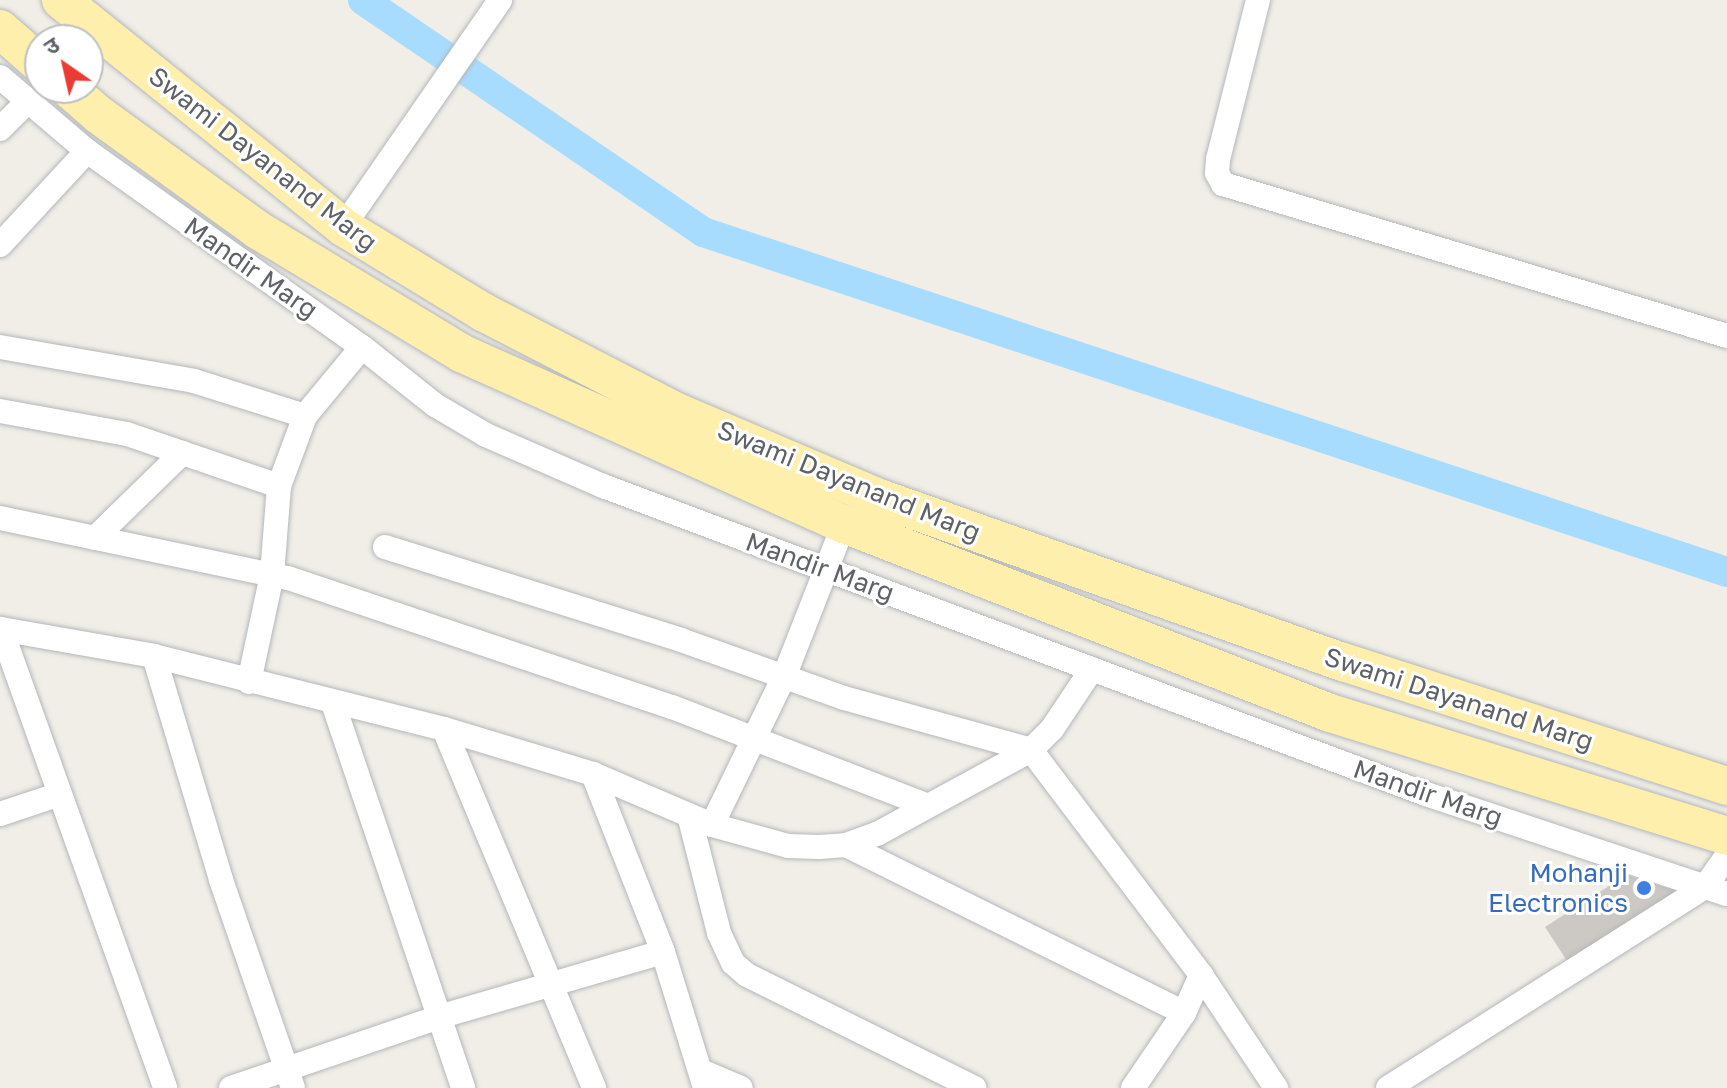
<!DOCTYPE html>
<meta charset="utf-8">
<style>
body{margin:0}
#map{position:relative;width:1727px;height:1088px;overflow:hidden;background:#f0eee7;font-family:"Golos Text","Noto Sans Devanagari",sans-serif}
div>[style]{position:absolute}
.canal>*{height:30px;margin:-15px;padding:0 15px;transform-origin:15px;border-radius:15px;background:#a8dcff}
.building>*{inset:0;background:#ccc9c4}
.roads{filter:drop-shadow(0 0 2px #b4b7bb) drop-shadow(0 0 2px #b4b7bb)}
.street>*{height:24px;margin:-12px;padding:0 12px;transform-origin:12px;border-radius:12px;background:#fff}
.primary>*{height:38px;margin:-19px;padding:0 19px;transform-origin:19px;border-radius:19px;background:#ffefad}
.dots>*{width:22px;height:22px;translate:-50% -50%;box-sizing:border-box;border:4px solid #fff;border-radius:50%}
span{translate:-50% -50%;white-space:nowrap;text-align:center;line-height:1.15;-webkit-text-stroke:6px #fff;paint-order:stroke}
.street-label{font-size:26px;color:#5e6267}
.shop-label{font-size:26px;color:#366cbe}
.right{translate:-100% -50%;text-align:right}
.north{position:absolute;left:24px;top:24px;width:80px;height:80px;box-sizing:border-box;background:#fff;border:2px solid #bfc0c2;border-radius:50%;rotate:326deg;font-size:22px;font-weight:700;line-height:32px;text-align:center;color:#5e6267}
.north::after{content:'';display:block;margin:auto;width:28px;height:36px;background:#eb3b32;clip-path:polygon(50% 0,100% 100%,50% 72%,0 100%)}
</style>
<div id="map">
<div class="canal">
<div style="left:363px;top:0;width:412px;rotate:34.3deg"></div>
<div style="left:703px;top:232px;width:1079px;rotate:18.37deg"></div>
</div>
<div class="building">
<div style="clip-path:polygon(1626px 875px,1674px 890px,1675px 897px,1569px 964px,1545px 927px)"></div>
</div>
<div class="roads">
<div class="street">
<div style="left:1258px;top:0;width:164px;rotate:104.1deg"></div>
<div style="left:1218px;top:159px;width:14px;rotate:94deg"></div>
<div style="left:1217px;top:173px;width:13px;rotate:61deg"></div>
<div style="left:1223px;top:184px;width:526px;rotate:16.78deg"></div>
<div style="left:0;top:77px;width:114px;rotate:40.4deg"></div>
<div style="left:87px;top:151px;width:338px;rotate:35.5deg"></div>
<div style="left:362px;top:347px;width:93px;rotate:38.5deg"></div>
<div style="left:435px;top:405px;width:59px;rotate:30.5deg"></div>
<div style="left:486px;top:435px;width:128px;rotate:23.6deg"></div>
<div style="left:603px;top:486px;width:876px;rotate:20.53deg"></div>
<div style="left:1423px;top:793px;width:320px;rotate:18.4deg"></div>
<div style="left:0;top:129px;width:40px;rotate:-45deg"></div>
<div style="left:343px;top:227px;width:276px;rotate:-55.3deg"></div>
<div style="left:0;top:245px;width:128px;rotate:-47.2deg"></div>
<div style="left:0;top:347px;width:197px;rotate:9.9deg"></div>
<div style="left:194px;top:381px;width:116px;rotate:17.5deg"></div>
<div style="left:0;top:411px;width:129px;rotate:10.3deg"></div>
<div style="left:127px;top:434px;width:161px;rotate:18.9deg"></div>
<div style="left:0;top:518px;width:294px;rotate:11.8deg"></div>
<div style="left:288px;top:578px;width:405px;rotate:18.6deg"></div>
<div style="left:672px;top:707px;width:274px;rotate:21.1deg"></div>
<div style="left:95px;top:538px;width:122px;rotate:-44.3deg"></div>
<div style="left:385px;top:547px;width:310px;rotate:17.4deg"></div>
<div style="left:681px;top:640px;width:173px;rotate:19.6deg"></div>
<div style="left:844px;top:698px;width:194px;rotate:15.5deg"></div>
<div style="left:1031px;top:750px;width:282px;rotate:52.9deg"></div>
<div style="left:1201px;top:975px;width:136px;rotate:56.4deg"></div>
<div style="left:0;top:629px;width:156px;rotate:9.9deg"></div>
<div style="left:154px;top:656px;width:299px;rotate:14.1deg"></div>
<div style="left:444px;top:729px;width:156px;rotate:16.8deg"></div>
<div style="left:593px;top:774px;width:129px;rotate:23.2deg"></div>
<div style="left:712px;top:825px;width:79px;rotate:15.4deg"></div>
<div style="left:788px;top:846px;width:31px;rotate:2deg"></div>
<div style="left:819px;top:847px;width:27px;rotate:-4deg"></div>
<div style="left:846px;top:845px;width:33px;rotate:-20deg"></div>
<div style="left:877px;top:834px;width:175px;rotate:-28.6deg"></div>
<div style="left:1031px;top:750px;width:30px;rotate:-45deg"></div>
<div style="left:1052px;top:729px;width:72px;rotate:-56.3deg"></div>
<div style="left:1px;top:629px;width:487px;rotate:70.3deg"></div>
<div style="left:154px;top:656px;width:234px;rotate:73.3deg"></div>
<div style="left:221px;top:880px;width:220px;rotate:70.9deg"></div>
<div style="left:249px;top:682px;width:109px;rotate:-77.9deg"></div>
<div style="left:272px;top:575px;width:89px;rotate:-85.5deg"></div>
<div style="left:279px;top:486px;width:75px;rotate:-69.6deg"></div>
<div style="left:305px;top:416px;width:89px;rotate:-50.4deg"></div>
<div style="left:333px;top:703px;width:406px;rotate:71.3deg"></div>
<div style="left:444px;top:729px;width:389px;rotate:67.3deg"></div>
<div style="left:593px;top:774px;width:191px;rotate:68.5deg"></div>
<div style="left:663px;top:952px;width:142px;rotate:72.8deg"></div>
<div style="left:0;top:814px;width:63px;rotate:-18.4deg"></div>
<div style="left:689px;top:815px;width:122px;rotate:75.7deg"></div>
<div style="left:719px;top:933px;width:33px;rotate:65deg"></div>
<div style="left:733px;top:963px;width:18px;rotate:41deg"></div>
<div style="left:747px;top:975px;width:254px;rotate:26.4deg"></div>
<div style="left:712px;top:825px;width:165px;rotate:-64.1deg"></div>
<div style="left:784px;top:677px;width:164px;rotate:-68.6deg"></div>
<div style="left:846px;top:845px;width:377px;rotate:26.4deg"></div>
<div style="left:701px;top:1071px;width:43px;rotate:23deg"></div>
<div style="left:231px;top:1088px;width:220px;rotate:-18.8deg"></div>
<div style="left:439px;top:1017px;width:233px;rotate:-16.2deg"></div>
<div style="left:1133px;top:1088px;width:91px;rotate:-55.8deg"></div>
<div style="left:1184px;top:1013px;width:42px;rotate:-65.9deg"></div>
<div style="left:1388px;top:1088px;width:375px;rotate:-32.4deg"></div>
<div style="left:1705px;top:887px;width:39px;rotate:-55deg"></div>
</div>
<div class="primary">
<div style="left:61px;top:0;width:362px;rotate:38.8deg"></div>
<div style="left:343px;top:227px;width:164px;rotate:31.3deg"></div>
<div style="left:483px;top:312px;width:220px;rotate:27.3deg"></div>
<div style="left:679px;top:413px;width:220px;rotate:23deg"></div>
<div style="left:882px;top:499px;width:489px;rotate:19.5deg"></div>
<div style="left:1343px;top:662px;width:404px;rotate:17.9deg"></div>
<div style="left:0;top:29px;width:53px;rotate:41.2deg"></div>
<div style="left:68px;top:88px;width:41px;rotate:41.1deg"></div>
<div style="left:99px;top:115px;width:196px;rotate:35.9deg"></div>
<div style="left:258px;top:230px;width:237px;rotate:31.2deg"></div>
<div style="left:461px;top:353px;width:419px;rotate:24.1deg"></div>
<div style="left:844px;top:524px;width:521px;rotate:21.25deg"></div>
<div style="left:1330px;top:713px;width:416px;rotate:17.2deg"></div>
</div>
</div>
<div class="dots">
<div style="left:1644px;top:888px;background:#3f7fe0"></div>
</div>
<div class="street-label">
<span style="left:263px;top:159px;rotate:38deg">Swami Dayanand Marg</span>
<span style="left:251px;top:268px;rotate:35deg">Mandir Marg</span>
<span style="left:849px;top:481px;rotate:22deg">Swami Dayanand Marg</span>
<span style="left:820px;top:567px;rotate:20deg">Mandir Marg</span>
<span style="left:1459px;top:699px;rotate:18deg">Swami Dayanand Marg</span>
<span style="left:1428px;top:793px;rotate:19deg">Mandir Marg</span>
</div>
<div class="shop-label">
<span class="right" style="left:1628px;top:888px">Mohanji<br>Electronics</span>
</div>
<div class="north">उ</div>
</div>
